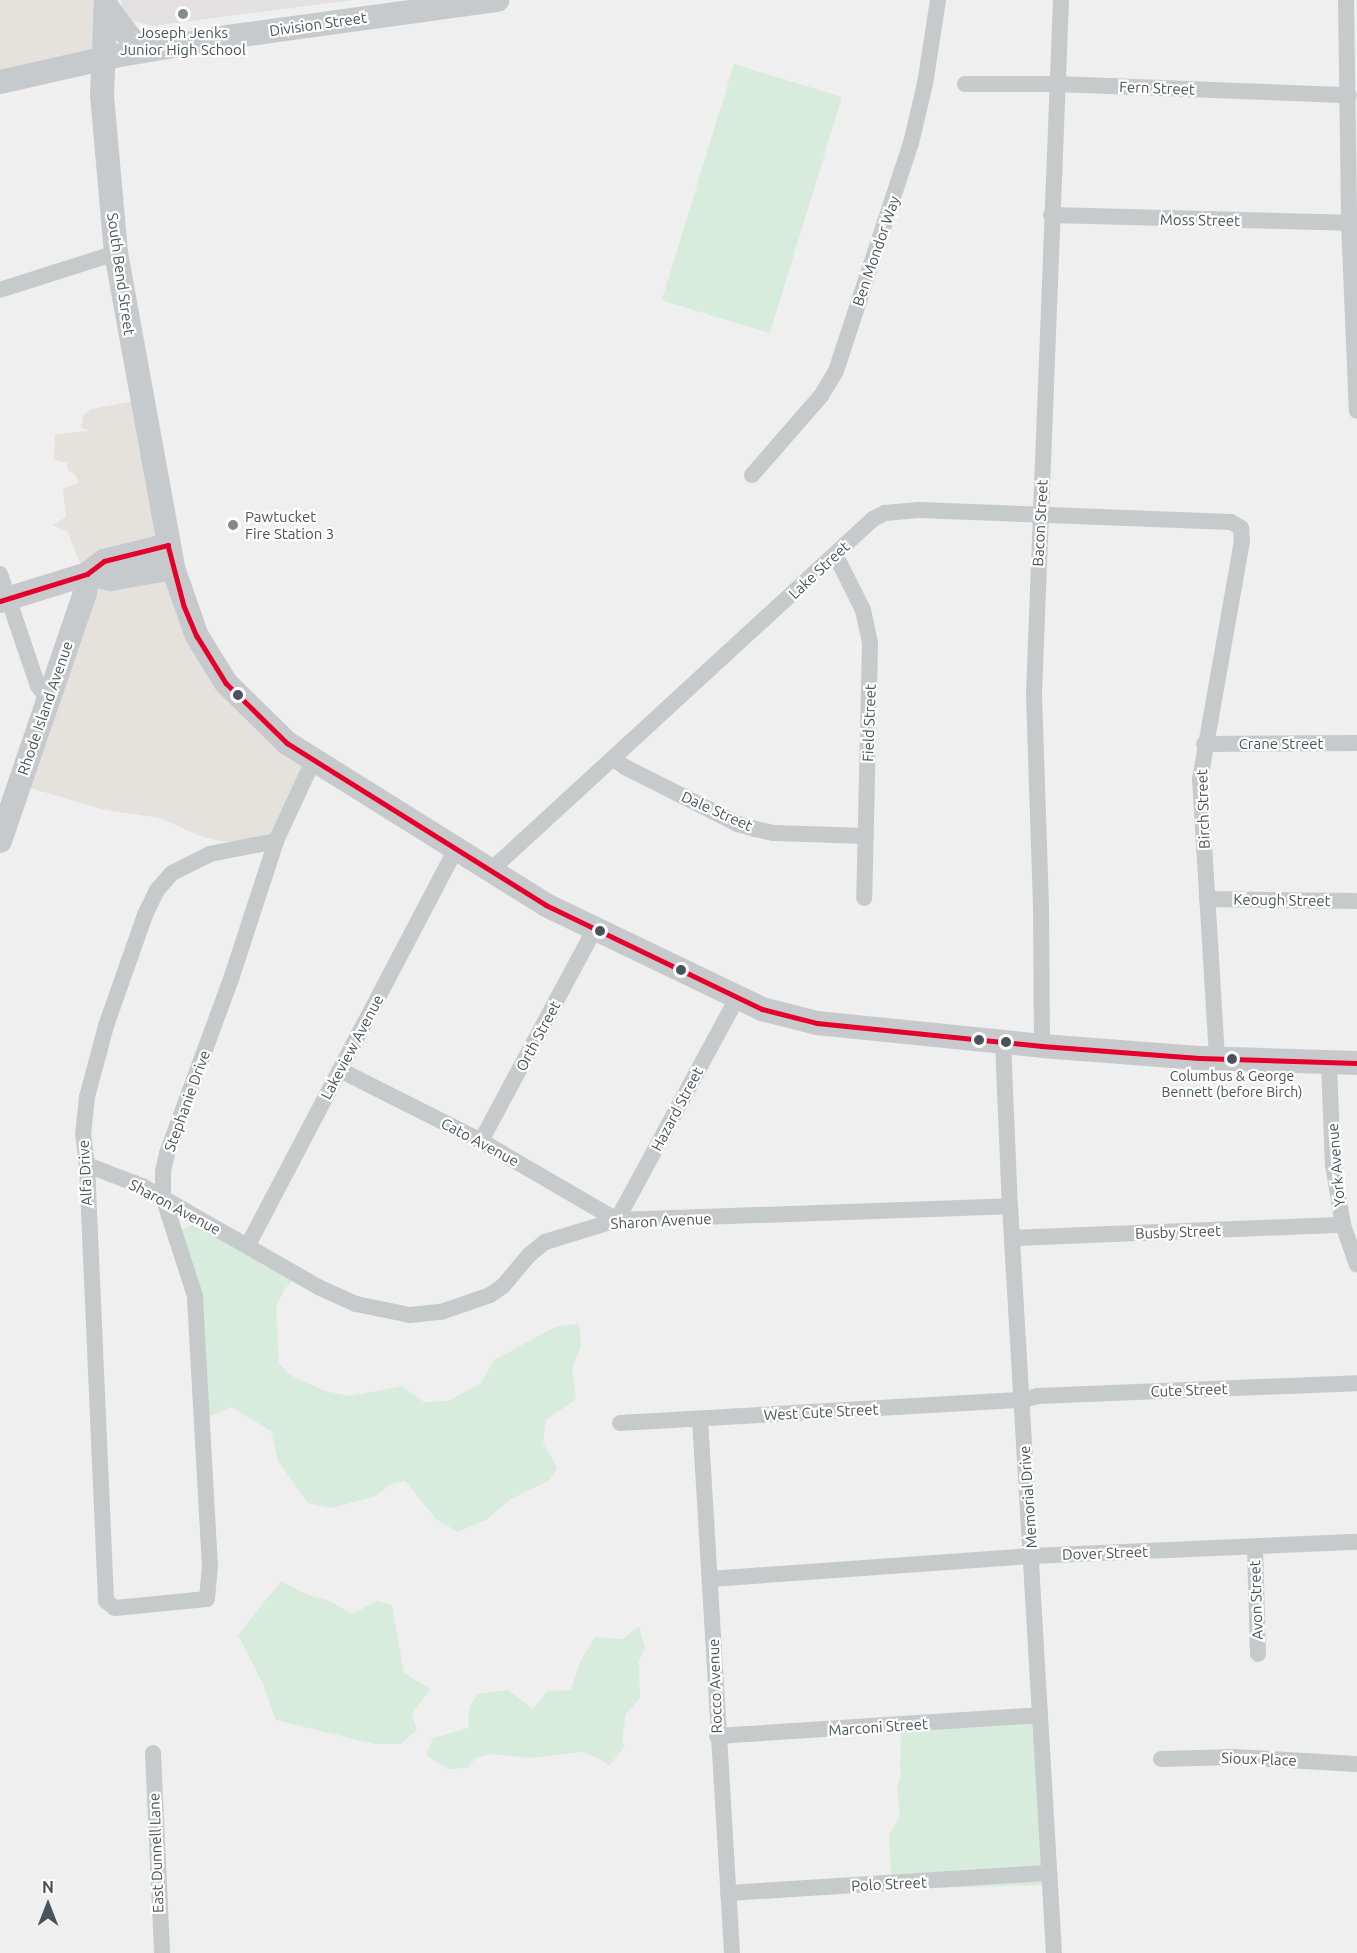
<!DOCTYPE html>
<style>
body{margin:0}
#map{position:relative;width:1357px;height:1953px;overflow:hidden;background:#f0efef;font-family:Ubuntu,sans-serif}
div>[style]{position:absolute}
.commercial>*{inset:0;background:#e5e1dd}
.education>*{inset:0;background:#e2e0e1}
.green>*{inset:0;background:#d7ecdc;transform-origin:0 0}
.street>*{height:16px;margin:-8px;padding:0 8px;transform-origin:8px;border-radius:8px;background:#c7caca}
.secondary>*{height:24px;margin:-12px;padding:0 12px;transform-origin:12px;border-radius:12px;background:#c7cacc}
.bus-1>*{height:4.5px;margin:-2.25px;padding:0 2.25px;transform-origin:2.25px;border-radius:2.25px;background:#e4002b}
.dots>*{width:16px;height:16px;translate:-50% -50%;box-sizing:border-box;border:3px solid #fff;border-radius:50%}
span{translate:-50% -50%;white-space:nowrap;text-align:center;line-height:1.15;-webkit-text-stroke:4.5px #fff;paint-order:stroke}
.bus-label{font-size:14px;color:#495359}
.street-label{font-size:15px;color:#495359}
.poi-label{font-size:15px;color:#495359}
.left{translate:0 -50%;text-align:left}
.north{position:absolute;left:18px;top:1875px;width:60px;height:60px;-webkit-text-stroke:4px #fff;paint-order:stroke;rotate:0deg;font-size:16px;font-weight:700;line-height:24px;text-align:center;color:#495359}
.north::after{content:'';display:block;margin:auto;width:21px;height:27px;background:#495359;clip-path:polygon(50% 0,100% 100%,50% 72%,0 100%)}
</style>
<div id="map">
<div class="commercial">
<div style="clip-path:polygon(0 0,106px 0,104px 65px,0 90px)"></div>
<div style="clip-path:polygon(140px 400px,197px 634px,305px 756px,274px 840px,253px 843px,220px 841px,200px 836px,160px 818px,106px 810px,23px 786px,84px 573px,67px 531px,53px 525px,66px 517px,63px 489px,79px 482px,75px 474px,68px 471px,67px 463px,54px 460px,55px 434px,89px 431px,81px 427px,83px 416px,91px 409px)"></div>
</div>
<div class="education">
<div style="clip-path:polygon(121px 0,352px 0,153px 26px,130px 20px,122px 9px)"></div>
</div>
<div class="green">
<div style="left:734px;top:64px;width:113px;height:247px;rotate:17deg"></div>
<div style="clip-path:polygon(199px 1221px,298px 1274px,285px 1289px,276px 1307px,279px 1364px,290px 1375px,325px 1391px,350px 1396px,402px 1386px,424px 1402px,448px 1401px,481px 1383px,494px 1360px,557px 1326px,579px 1324px,581px 1347px,572px 1368px,576px 1399px,546px 1420px,543px 1443px,557px 1467px,550px 1480px,511px 1499px,486px 1520px,458px 1532px,436px 1519px,405px 1481px,391px 1484px,376px 1496px,332px 1508px,308px 1503px,278px 1461px,271px 1431px,231px 1407px,208px 1417px,180px 1231px)"></div>
<div style="clip-path:polygon(281px 1581px,308px 1595px,328px 1600px,352px 1614px,377px 1601px,392px 1605px,404px 1673px,430px 1689px,412px 1714px,417px 1730px,401px 1744px,374px 1744px,276px 1720px,263px 1684px,238px 1635px)"></div>
<div style="clip-path:polygon(639px 1626px,645px 1647px,639px 1662px,640px 1698px,626px 1714px,622px 1741px,625px 1746px,609px 1766px,598px 1758px,583px 1752px,530px 1758px,492px 1754px,477px 1757px,467px 1768px,448px 1769px,426px 1755px,433px 1738px,468px 1728px,469px 1707px,478px 1694px,508px 1690px,533px 1709px,548px 1691px,571px 1690px,580px 1662px,595px 1637px,623px 1639px)"></div>
<div style="clip-path:polygon(1042px 1722px,1049px 1885px,892px 1889px,889px 1835px,900px 1816px,897px 1785px,900px 1779px,901px 1731px)"></div>
</div>
<div class="street">
<div style="left:1346px;top:0;width:223px;rotate:89.2deg"></div>
<div style="left:1349px;top:223px;width:188px;rotate:87.6deg"></div>
<div style="left:965px;top:84px;width:92px"></div>
<div style="left:1057px;top:84px;width:292px;rotate:2.2deg"></div>
<div style="left:1051px;top:215px;width:298px;rotate:1.5deg"></div>
<div style="left:0;top:290px;width:122px;rotate:-17.7deg"></div>
<div style="left:752px;top:475px;width:105px;rotate:-48.9deg"></div>
<div style="left:821px;top:396px;width:29px;rotate:-59deg"></div>
<div style="left:836px;top:371px;width:240px;rotate:-71.8deg"></div>
<div style="left:911px;top:143px;width:61px;rotate:-76.7deg"></div>
<div style="left:925px;top:84px;width:85px;rotate:-81.2deg"></div>
<div style="left:836px;top:556px;width:60px;rotate:63.4deg"></div>
<div style="left:863px;top:610px;width:34px;rotate:78deg"></div>
<div style="left:870px;top:643px;width:255px;rotate:91.3deg"></div>
<div style="left:0;top:574px;width:118px;rotate:71.3deg"></div>
<div style="left:38px;top:686px;width:16px;rotate:52deg"></div>
<div style="left:1204px;top:744px;width:153px;rotate:-0.4deg"></div>
<div style="left:613px;top:758px;width:15px;rotate:37deg"></div>
<div style="left:625px;top:767px;width:127px;rotate:26.8deg"></div>
<div style="left:738px;top:824px;width:18px;rotate:16deg"></div>
<div style="left:755px;top:829px;width:19px;rotate:12deg"></div>
<div style="left:774px;top:833px;width:92px;rotate:1.9deg"></div>
<div style="left:276px;top:841px;width:67px;rotate:168.9deg"></div>
<div style="left:210px;top:854px;width:42px;rotate:153.4deg"></div>
<div style="left:172px;top:873px;width:23px;rotate:131deg"></div>
<div style="left:157px;top:890px;width:28px;rotate:116deg"></div>
<div style="left:145px;top:915px;width:118px;rotate:109.4deg"></div>
<div style="left:106px;top:1026px;width:73px;rotate:105deg"></div>
<div style="left:87px;top:1097px;width:36px;rotate:96deg"></div>
<div style="left:83px;top:1133px;width:32px;rotate:83deg"></div>
<div style="left:87px;top:1165px;width:436px;rotate:87.5deg"></div>
<div style="left:106px;top:1601px;width:11px;rotate:38deg"></div>
<div style="left:115px;top:1608px;width:92px;rotate:-5.6deg"></div>
<div style="left:207px;top:1599px;width:32px;rotate:-85deg"></div>
<div style="left:210px;top:1567px;width:271px;rotate:-93.2deg"></div>
<div style="left:195px;top:1296px;width:104px;rotate:-107.9deg"></div>
<div style="left:163px;top:1197px;width:26px;rotate:-90deg"></div>
<div style="left:163px;top:1171px;width:18px;rotate:-77deg"></div>
<div style="left:167px;top:1153px;width:189px;rotate:-69.8deg"></div>
<div style="left:232px;top:976px;width:142px;rotate:-71.9deg"></div>
<div style="left:276px;top:841px;width:88px;rotate:-65.2deg"></div>
<div style="left:490px;top:871px;width:520px;rotate:-42.58deg"></div>
<div style="left:873px;top:519px;width:13px;rotate:-27deg"></div>
<div style="left:885px;top:513px;width:34px;rotate:-5deg"></div>
<div style="left:919px;top:510px;width:312px;rotate:2.2deg"></div>
<div style="left:1231px;top:522px;width:12px;rotate:31deg"></div>
<div style="left:1241px;top:528px;width:13px;rotate:86deg"></div>
<div style="left:1242px;top:541px;width:242px;rotate:100deg"></div>
<div style="left:1200px;top:779px;width:280px;rotate:86.5deg"></div>
<div style="left:1207px;top:899px;width:150px;rotate:0.8deg"></div>
<div style="left:1003px;top:1042px;width:164px;rotate:87.6deg"></div>
<div style="left:1010px;top:1206px;width:748px;rotate:86.63deg"></div>
<div style="left:1042px;top:1046px;width:140px;rotate:-90.4deg"></div>
<div style="left:1041px;top:906px;width:213px;rotate:-91.9deg"></div>
<div style="left:1034px;top:693px;width:694px;rotate:-87.77deg"></div>
<div style="left:1329px;top:1063px;width:102px;rotate:87.8deg"></div>
<div style="left:1333px;top:1165px;width:61px;rotate:80.5deg"></div>
<div style="left:1343px;top:1225px;width:42px;rotate:70.7deg"></div>
<div style="left:340px;top:1070px;width:158px;rotate:26.7deg"></div>
<div style="left:481px;top:1141px;width:157px;rotate:30.2deg"></div>
<div style="left:617px;top:1220px;width:252px;rotate:-61.6deg"></div>
<div style="left:481px;top:1141px;width:239px;rotate:-61.8deg"></div>
<div style="left:87px;top:1165px;width:59px;rotate:20.9deg"></div>
<div style="left:142px;top:1186px;width:203px;rotate:29.8deg"></div>
<div style="left:318px;top:1287px;width:42px;rotate:24.1deg"></div>
<div style="left:356px;top:1304px;width:55px;rotate:11.5deg"></div>
<div style="left:410px;top:1315px;width:31px;rotate:-6deg"></div>
<div style="left:441px;top:1312px;width:52px;rotate:-19.1deg"></div>
<div style="left:490px;top:1295px;width:16px;rotate:-35deg"></div>
<div style="left:503px;top:1286px;width:40px;rotate:-50deg"></div>
<div style="left:529px;top:1255px;width:21px;rotate:-39deg"></div>
<div style="left:545px;top:1242px;width:75px;rotate:-17deg"></div>
<div style="left:617px;top:1220px;width:393px;rotate:-2deg"></div>
<div style="left:1013px;top:1238px;width:330px;rotate:-2.3deg"></div>
<div style="left:248px;top:1245px;width:447px;rotate:-62.3deg"></div>
<div style="left:700px;top:1419px;width:535px;rotate:86.57deg"></div>
<div style="left:620px;top:1423px;width:403px;rotate:-3.3deg"></div>
<div style="left:1022px;top:1400px;width:16px;rotate:-14deg"></div>
<div style="left:1038px;top:1396px;width:319px;rotate:-2.3deg"></div>
<div style="left:1255px;top:1547px;width:107px;rotate:88.4deg"></div>
<div style="left:710px;top:1579px;width:323px;rotate:-4.1deg"></div>
<div style="left:1032px;top:1556px;width:325px;rotate:-2.5deg"></div>
<div style="left:717px;top:1736px;width:323px;rotate:-3.7deg"></div>
<div style="left:153px;top:1753px;width:200px;rotate:87.4deg"></div>
<div style="left:1161px;top:1759px;width:74px;rotate:-1.5deg"></div>
<div style="left:1235px;top:1757px;width:122px;rotate:3.3deg"></div>
<div style="left:728px;top:1893px;width:322px;rotate:-3.6deg"></div>
</div>
<div class="secondary">
<div style="left:106px;top:0;width:96px;rotate:92.4deg"></div>
<div style="left:102px;top:96px;width:158px;rotate:84.9deg"></div>
<div style="left:116px;top:253px;width:320px;rotate:79.7deg"></div>
<div style="left:173px;top:568px;width:72px;rotate:70.6deg"></div>
<div style="left:197px;top:636px;width:55px;rotate:58.3deg"></div>
<div style="left:226px;top:683px;width:86px;rotate:44.5deg"></div>
<div style="left:287px;top:743px;width:305px;rotate:32deg"></div>
<div style="left:546px;top:905px;width:240px;rotate:25.7deg"></div>
<div style="left:762px;top:1009px;width:57px;rotate:14.3deg"></div>
<div style="left:817px;top:1023px;width:226px;rotate:5.8deg"></div>
<div style="left:1042px;top:1046px;width:157px;rotate:4.4deg"></div>
<div style="left:1199px;top:1058px;width:158px;rotate:1.8deg"></div>
<div style="left:106px;top:6px;width:41px;rotate:52.9deg"></div>
<div style="left:131px;top:39px;width:21px;rotate:31deg"></div>
<div style="left:0;top:82px;width:118px;rotate:-12.7deg"></div>
<div style="left:115px;top:56px;width:114px;rotate:-9.6deg"></div>
<div style="left:227px;top:37px;width:273px;rotate:-7.8deg"></div>
<div style="left:87px;top:574px;width:25px;rotate:12deg"></div>
<div style="left:111px;top:579px;width:63px;rotate:-10.1deg"></div>
<div style="left:0;top:601px;width:91px;rotate:-17.2deg"></div>
<div style="left:87px;top:574px;width:21px;rotate:-37deg"></div>
<div style="left:104px;top:561px;width:66px;rotate:-14deg"></div>
<div style="left:0;top:841px;width:262px;rotate:-71.1deg"></div>
<div style="left:85px;top:593px;width:19px;rotate:-84deg"></div>
</div>
<div class="bus-1">
<div style="left:0;top:601px;width:91px;rotate:-17.2deg"></div>
<div style="left:87px;top:574px;width:21px;rotate:-37deg"></div>
<div style="left:104px;top:561px;width:66px;rotate:-14deg"></div>
<div style="left:168px;top:545px;width:63px;rotate:75.3deg"></div>
<div style="left:184px;top:606px;width:33px;rotate:67deg"></div>
<div style="left:197px;top:636px;width:55px;rotate:58.3deg"></div>
<div style="left:226px;top:683px;width:86px;rotate:44.5deg"></div>
<div style="left:287px;top:743px;width:305px;rotate:32deg"></div>
<div style="left:546px;top:905px;width:240px;rotate:25.7deg"></div>
<div style="left:762px;top:1009px;width:57px;rotate:14.3deg"></div>
<div style="left:817px;top:1023px;width:226px;rotate:5.8deg"></div>
<div style="left:1042px;top:1046px;width:157px;rotate:4.4deg"></div>
<div style="left:1199px;top:1058px;width:158px;rotate:1.8deg"></div>
</div>
<div class="dots">
<div style="left:183px;top:14px;background:#838a8e"></div>
<div style="left:233px;top:525px;background:#838a8e"></div>
<div style="left:238px;top:695px;background:#495359"></div>
<div style="left:600px;top:931px;background:#495359"></div>
<div style="left:681px;top:970px;background:#495359"></div>
<div style="left:979px;top:1040px;background:#495359"></div>
<div style="left:1006px;top:1042px;background:#495359"></div>
<div style="left:1232px;top:1059px;background:#495359"></div>
</div>
<div class="bus-label">
<span style="left:1232px;top:1084px">Columbus &amp; George<br>Bennett (before Birch)</span>
</div>
<div class="street-label">
<span style="left:318px;top:24px;rotate:-8deg">Division Street</span>
<span style="left:1157px;top:88px;rotate:2deg">Fern Street</span>
<span style="left:1200px;top:220px;rotate:1deg">Moss Street</span>
<span style="left:876px;top:251px;rotate:-71deg">Ben Mondor Way</span>
<span style="left:121px;top:274px;rotate:82deg">South Bend Street</span>
<span style="left:1040px;top:523px;rotate:-87deg">Bacon Street</span>
<span style="left:819px;top:570px;rotate:-43deg">Lake Street</span>
<span style="left:45px;top:708px;rotate:-71deg">Rhode Island Avenue</span>
<span style="left:869px;top:723px;rotate:-88deg">Field Street</span>
<span style="left:1281px;top:744px">Crane Street</span>
<span style="left:1203px;top:809px;rotate:-92deg">Birch Street</span>
<span style="left:717px;top:811px;rotate:24deg">Dale Street</span>
<span style="left:1282px;top:900px;rotate:1deg">Keough Street</span>
<span style="left:538px;top:1036px;rotate:-62deg">Orth Street</span>
<span style="left:352px;top:1047px;rotate:-62deg">Lakeview Avenue</span>
<span style="left:187px;top:1101px;rotate:-70deg">Stephanie Drive</span>
<span style="left:677px;top:1109px;rotate:-62deg">Hazard Street</span>
<span style="left:480px;top:1142px;rotate:28deg">Cato Avenue</span>
<span style="left:1336px;top:1165px;rotate:-95deg">York Avenue</span>
<span style="left:85px;top:1173px;rotate:-93deg">Alfa Drive</span>
<span style="left:175px;top:1207px;rotate:28deg">Sharon Avenue</span>
<span style="left:661px;top:1221px;rotate:-3deg">Sharon Avenue</span>
<span style="left:1178px;top:1232px;rotate:-2deg">Busby Street</span>
<span style="left:1189px;top:1390px;rotate:-2deg">Cute Street</span>
<span style="left:821px;top:1412px;rotate:-3deg">West Cute Street</span>
<span style="left:1028px;top:1497px;rotate:-94deg">Memorial Drive</span>
<span style="left:1105px;top:1553px;rotate:-2deg">Dover Street</span>
<span style="left:1256px;top:1600px;rotate:-92deg">Avon Street</span>
<span style="left:715px;top:1686px;rotate:-92deg">Rocco Avenue</span>
<span style="left:878px;top:1727px;rotate:-4deg">Marconi Street</span>
<span style="left:1259px;top:1759px;rotate:2deg">Sioux Place</span>
<span style="left:156px;top:1853px;rotate:-92deg">East Dunnell Lane</span>
<span style="left:889px;top:1884px;rotate:-3deg">Polo Street</span>
</div>
<div class="poi-label">
<span style="left:183px;top:41px">Joseph Jenks<br>Junior High School</span>
<span class="left" style="left:245px;top:525px">Pawtucket<br>Fire Station 3</span>
</div>
<div class="north">N</div>
</div>
